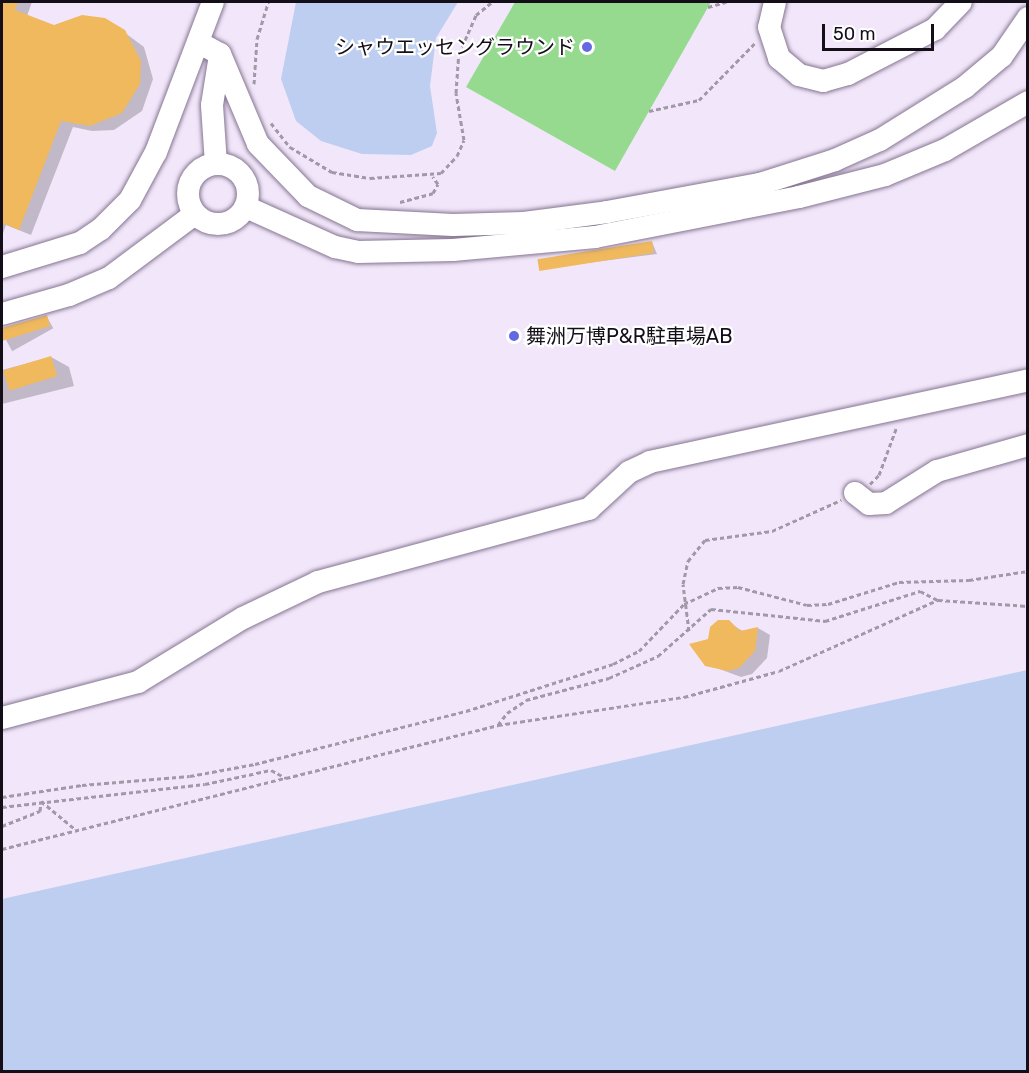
<!DOCTYPE html>
<meta charset="utf-8">
<style>
body{margin:0}
#map{position:relative;width:1029px;height:1073px;overflow:hidden;background:#f2e7fa;font-family:Rubik,"Noto Sans JP",sans-serif}
div>[style]{position:absolute}
.green>*{inset:0;background:#96da90}
.water>*{inset:0;background:#bdcef0}
.shadow>*{inset:0;background:#0003;transform-origin:0 0}
.building>*{inset:0;background:#f0b95d;transform-origin:0 0}
.path>*{height:3px;margin-top:-1.5px;transform-origin:0;background:repeating-linear-gradient(90deg,#a198a8 0 4.5px,transparent 0 7.5px)}
.roads{filter:drop-shadow(0 0 2px #857592) drop-shadow(0 0 2px #857592)}
.minor>*{height:22px;margin:-11px;padding:0 11px;transform-origin:11px;border-radius:11px;background:#fff}
.minor>.ring{margin:-11px;padding:0;box-sizing:content-box;background:none;border:22px solid #fff;border-radius:50%}
.dots>*{width:16px;height:16px;translate:-50% -50%;box-sizing:border-box;border:3px solid #fff;border-radius:50%}
span{translate:-50% -50%;white-space:nowrap;text-align:center;line-height:1.15;-webkit-text-stroke:4.5px #fff;paint-order:stroke}
.poi-label{font-size:20px;color:#140e19}
.right{translate:-100% -50%;text-align:right}
.left{translate:0 -50%;text-align:left}
.frame{position:absolute;inset:0;border:3px solid #140e19;pointer-events:none}
.scale{position:absolute;left:822px;top:24px;width:112px;height:27px;box-sizing:border-box;border:3px solid #140e19;border-top:0;padding-left:8px;font-size:18px;line-height:21px;white-space:nowrap;color:#140e19;-webkit-text-stroke:4px #fff;paint-order:stroke}
</style>
<div id="map">
<div class="green">
<div style="clip-path:polygon(515px 2px,711px 2px,615px 171px,466px 87px)"></div>
</div>
<div class="water">
<div style="clip-path:polygon(296px 2px,458px 2px,436px 38px,430px 86px,437px 133px,432px 146px,411px 155px,362px 154px,321px 141px,296px 121px,281px 79px)"></div>
<div style="clip-path:polygon(1027px 670px,1027px 1071px,2px 1071px,2px 899px)"></div>
</div>
<div class="shadow">
<div style="clip-path:polygon(2px 2px,32px 2px,27px 16px,54px 27px,117px 27px,144px 47px,153px 79px,142px 111px,114px 130px,92px 131px,73px 127px,31px 235px,6px 225px,2px 236px)"></div>
<div style="clip-path:polygon(652px 242px,657px 254px,540px 269px)"></div>
<div style="left:47px;top:317px;width:13px;height:47px;rotate:61deg"></div>
<div style="clip-path:polygon(51px 357px,69px 367px,74px 386px,2px 404px,2px 370px)"></div>
<div style="clip-path:polygon(728px 622px,744px 632px,758px 628px,770px 635px,767px 658px,752px 674px,741px 677px,706px 664px,710px 640px)"></div>
</div>
<div class="building">
<div style="clip-path:polygon(2px 2px,18px 2px,15px 10px,54px 25px,82px 15px,105px 18px,125px 30px,141px 61px,140px 84px,122px 113px,90px 126px,61px 121px,19px 230px,2px 223px)"></div>
<div style="left:652px;top:241px;width:12px;height:116px;rotate:81deg"></div>
<div style="clip-path:polygon(47px 315px,50px 326px,2px 341px,2px 328px)"></div>
<div style="left:51px;top:356px;width:21px;height:50px;rotate:73deg"></div>
<div style="clip-path:polygon(718px 620px,729px 620px,740px 631px,758px 627px,755px 651px,739px 668px,728px 671px,705px 666px,689px 644px,708px 639px,710px 627px)"></div>
</div>
<div class="path">
<div style="left:708px;top:7px;width:19px;rotate:-16deg"></div>
<div style="left:254px;top:84px;width:45px;rotate:-86.2deg"></div>
<div style="left:257px;top:39px;width:39px;rotate:-73deg"></div>
<div style="left:649px;top:111px;width:51px;rotate:-12.4deg"></div>
<div style="left:699px;top:100px;width:81px;rotate:-45.5deg"></div>
<div style="left:271px;top:123px;width:31px;rotate:52deg"></div>
<div style="left:290px;top:147px;width:49px;rotate:30.8deg"></div>
<div style="left:332px;top:172px;width:38px;rotate:9deg"></div>
<div style="left:370px;top:178px;width:71px;rotate:-4deg"></div>
<div style="left:441px;top:173px;width:23px;rotate:-47deg"></div>
<div style="left:457px;top:156px;width:17px;rotate:-66deg"></div>
<div style="left:464px;top:140px;width:48px;rotate:-99.7deg"></div>
<div style="left:456px;top:93px;width:39px;rotate:-86deg"></div>
<div style="left:459px;top:54px;width:43px;rotate:-66.4deg"></div>
<div style="left:476px;top:15px;width:21px;rotate:-39deg"></div>
<div style="left:400px;top:202px;width:34px;rotate:-15deg"></div>
<div style="left:433px;top:193px;width:10px;rotate:-61deg"></div>
<div style="left:438px;top:184px;width:9px;rotate:-126deg"></div>
<div style="left:870px;top:484px;width:13px;rotate:-45deg"></div>
<div style="left:879px;top:475px;width:52px;rotate:-69.8deg"></div>
<div style="left:689px;top:631px;width:47px;rotate:-97.3deg"></div>
<div style="left:683px;top:584px;width:24px;rotate:-78deg"></div>
<div style="left:688px;top:561px;width:27px;rotate:-51deg"></div>
<div style="left:705px;top:540px;width:68px;rotate:-7.7deg"></div>
<div style="left:772px;top:531px;width:76px;rotate:-24.2deg"></div>
<div style="left:498px;top:725px;width:188px;rotate:-8.6deg"></div>
<div style="left:684px;top:697px;width:98px;rotate:-15.3deg"></div>
<div style="left:779px;top:671px;width:174px;rotate:-24.1deg"></div>
<div style="left:2px;top:797px;width:81px;rotate:-8.5deg"></div>
<div style="left:82px;top:785px;width:108px;rotate:-4.8deg"></div>
<div style="left:190px;top:776px;width:66px;rotate:-10.5deg"></div>
<div style="left:255px;top:764px;width:218px;rotate:-14.1deg"></div>
<div style="left:466px;top:711px;width:154px;rotate:-17.7deg"></div>
<div style="left:613px;top:664px;width:29px;rotate:-27deg"></div>
<div style="left:639px;top:651px;width:65px;rotate:-46.2deg"></div>
<div style="left:684px;top:604px;width:38px;rotate:-25deg"></div>
<div style="left:718px;top:588px;width:20px;rotate:-3deg"></div>
<div style="left:738px;top:587px;width:71px;rotate:14.6deg"></div>
<div style="left:807px;top:605px;width:21px;rotate:-3deg"></div>
<div style="left:828px;top:604px;width:74px;rotate:-17.2deg"></div>
<div style="left:899px;top:582px;width:70px;rotate:-1.6deg"></div>
<div style="left:969px;top:580px;width:60px;rotate:-8.7deg"></div>
<div style="left:41px;top:801px;width:45px;rotate:39.6deg"></div>
<div style="left:2px;top:807px;width:204px;rotate:-6.5deg"></div>
<div style="left:205px;top:784px;width:67px;rotate:-12deg"></div>
<div style="left:271px;top:770px;width:17px;rotate:28deg"></div>
<div style="left:286px;top:778px;width:219px;rotate:-14deg"></div>
<div style="left:498px;top:725px;width:15px;rotate:-53deg"></div>
<div style="left:507px;top:713px;width:23px;rotate:-34deg"></div>
<div style="left:526px;top:700px;width:86px;rotate:-14.8deg"></div>
<div style="left:609px;top:678px;width:54px;rotate:-24.2deg"></div>
<div style="left:658px;top:656px;width:71px;rotate:-41.6deg"></div>
<div style="left:711px;top:609px;width:115px;rotate:6deg"></div>
<div style="left:825px;top:621px;width:100px;rotate:-17.5deg"></div>
<div style="left:920px;top:591px;width:20px;rotate:27deg"></div>
<div style="left:938px;top:600px;width:90px;rotate:3.8deg"></div>
<div style="left:2px;top:826px;width:41px;rotate:-21.5deg"></div>
<div style="left:40px;top:811px;width:10px;rotate:-84deg"></div>
<div style="left:2px;top:849px;width:292px;rotate:-14.1deg"></div>
</div>
<div class="roads">
<div class="minor">
<div style="left:775px;top:2px;width:26px;rotate:103deg"></div>
<div style="left:769px;top:27px;width:33px;rotate:72deg"></div>
<div style="left:779px;top:58px;width:26px;rotate:40deg"></div>
<div style="left:799px;top:75px;width:25px;rotate:14deg"></div>
<div style="left:823px;top:81px;width:26px;rotate:-16deg"></div>
<div style="left:848px;top:74px;width:98px;rotate:-27.3deg"></div>
<div style="left:935px;top:29px;width:37px;rotate:-46deg"></div>
<div style="left:198px;top:42px;width:25px;rotate:29deg"></div>
<div style="left:220px;top:54px;width:98px;rotate:67.1deg"></div>
<div style="left:258px;top:144px;width:72px;rotate:46.1deg"></div>
<div style="left:308px;top:196px;width:55px;rotate:26.1deg"></div>
<div style="left:357px;top:220px;width:96px;rotate:3deg"></div>
<div style="left:453px;top:225px;width:71px;rotate:-1.6deg"></div>
<div style="left:524px;top:223px;width:84px;rotate:-7.5deg"></div>
<div style="left:607px;top:212px;width:156px;rotate:-10.4deg"></div>
<div style="left:760px;top:184px;width:79px;rotate:-17.7deg"></div>
<div style="left:835px;top:160px;width:49px;rotate:-24deg"></div>
<div style="left:880px;top:140px;width:100px;rotate:-31.9deg"></div>
<div style="left:965px;top:87px;width:48px;rotate:-40deg"></div>
<div style="left:1002px;top:56px;width:46px;rotate:-55.6deg"></div>
<div class="ring" style="left:188px;top:164px;width:38px;height:38px"></div>
<div style="left:216px;top:164px;width:59px;rotate:-93.9deg"></div>
<div style="left:212px;top:105px;width:51px;rotate:-80.9deg"></div>
<div style="left:246px;top:207px;width:98px;rotate:24.2deg"></div>
<div style="left:335px;top:247px;width:24px;rotate:12deg"></div>
<div style="left:358px;top:252px;width:95px;rotate:-1.2deg"></div>
<div style="left:453px;top:250px;width:143px;rotate:-5.2deg"></div>
<div style="left:595px;top:237px;width:208px;rotate:-11.1deg"></div>
<div style="left:799px;top:197px;width:89px;rotate:-14.3deg"></div>
<div style="left:885px;top:175px;width:65px;rotate:-22.6deg"></div>
<div style="left:945px;top:150px;width:96px;rotate:-30deg"></div>
<div style="left:2px;top:267px;width:82px;rotate:-17.1deg"></div>
<div style="left:80px;top:243px;width:25px;rotate:-34deg"></div>
<div style="left:101px;top:229px;width:41px;rotate:-45deg"></div>
<div style="left:130px;top:200px;width:55px;rotate:-61.6deg"></div>
<div style="left:156px;top:152px;width:160px;rotate:-69.2deg"></div>
<div style="left:2px;top:314px;width:70px;rotate:-15.8deg"></div>
<div style="left:69px;top:295px;width:43px;rotate:-23deg"></div>
<div style="left:109px;top:278px;width:107px;rotate:-36.7deg"></div>
<div style="left:855px;top:493px;width:18px;rotate:38deg"></div>
<div style="left:869px;top:504px;width:17px;rotate:-3deg"></div>
<div style="left:886px;top:503px;width:60px;rotate:-32.1deg"></div>
<div style="left:937px;top:471px;width:95px;rotate:-15.9deg"></div>
<div style="left:2px;top:718px;width:141px;rotate:-14.8deg"></div>
<div style="left:138px;top:682px;width:123px;rotate:-31.4deg"></div>
<div style="left:243px;top:618px;width:83px;rotate:-25.6deg"></div>
<div style="left:318px;top:582px;width:281px;rotate:-15.1deg"></div>
<div style="left:589px;top:509px;width:54px;rotate:-42.8deg"></div>
<div style="left:629px;top:472px;width:23px;rotate:-25deg"></div>
<div style="left:650px;top:462px;width:387px;rotate:-12.2deg"></div>
</div>
</div>
<div class="dots">
<div style="left:587px;top:47px;background:#6269e1"></div>
<div style="left:514px;top:336px;background:#6269e1"></div>
</div>
<div class="poi-label">
<span class="right" style="left:575px;top:47px">シャウエッセングラウンド</span>
<span class="left" style="left:526px;top:336px">舞洲万博P&amp;R駐車場AB</span>
</div>
<div class="frame"></div>
<div class="scale">50 m</div>
</div>
